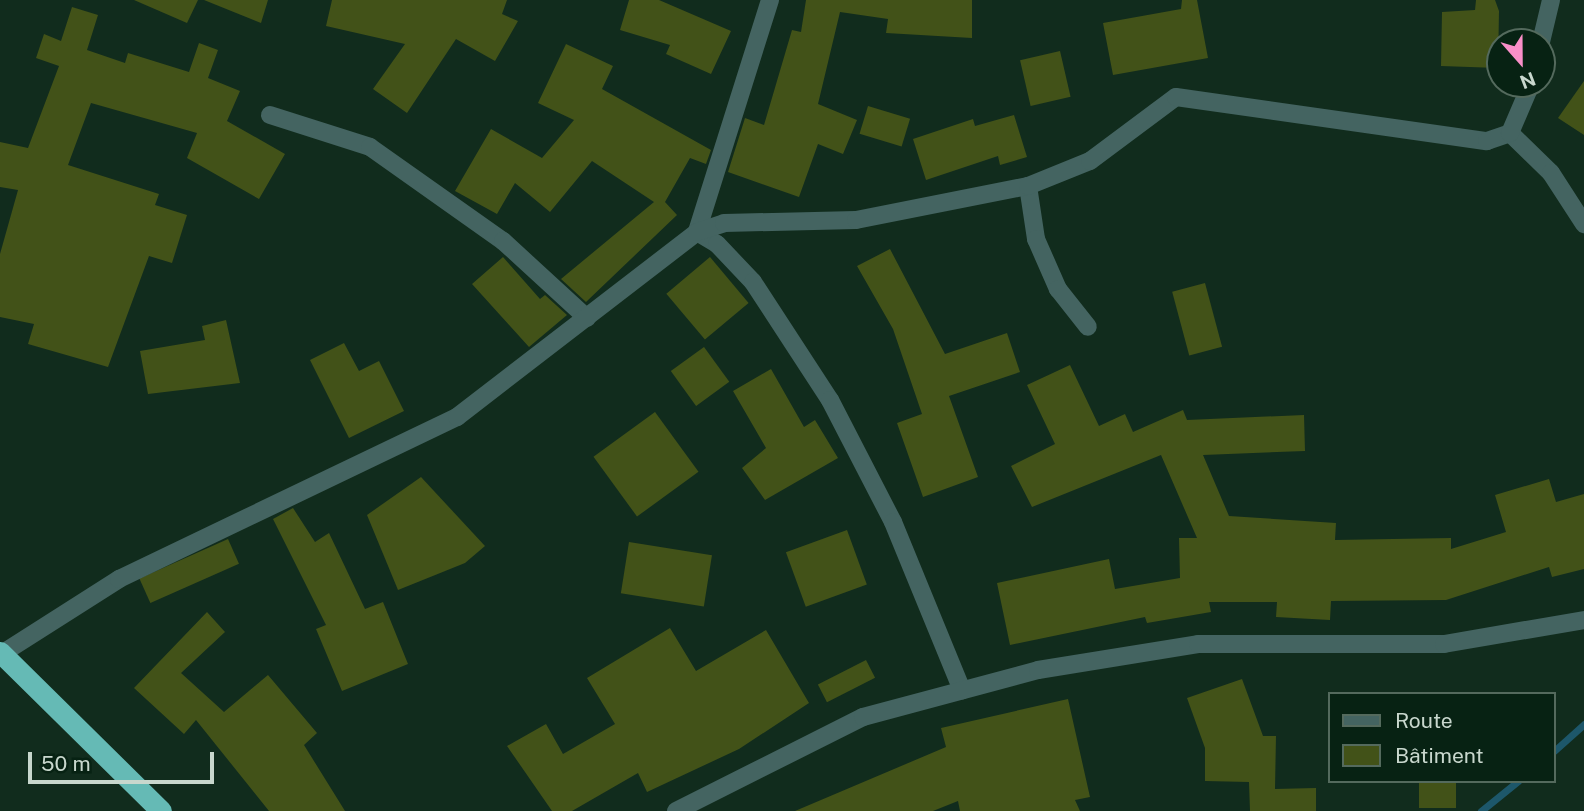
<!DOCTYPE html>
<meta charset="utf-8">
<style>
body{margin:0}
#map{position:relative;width:1584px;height:811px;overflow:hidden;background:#112c1d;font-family:"Public Sans",sans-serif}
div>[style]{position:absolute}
.stream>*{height:7px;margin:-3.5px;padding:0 3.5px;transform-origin:3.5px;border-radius:3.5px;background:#1d576a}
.building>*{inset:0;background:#425218;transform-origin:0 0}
.street>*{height:18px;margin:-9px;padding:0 9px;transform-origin:9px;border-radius:9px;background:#446461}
.highway>*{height:21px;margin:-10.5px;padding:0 10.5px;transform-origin:10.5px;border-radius:10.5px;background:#65bab5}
span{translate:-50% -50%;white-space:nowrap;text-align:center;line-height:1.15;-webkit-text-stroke:7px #072213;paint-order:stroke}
.legend{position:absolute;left:1328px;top:692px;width:228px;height:91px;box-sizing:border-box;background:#072213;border:2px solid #546a5d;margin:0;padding:9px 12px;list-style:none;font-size:21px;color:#c8d7cd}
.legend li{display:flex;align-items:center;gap:14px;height:35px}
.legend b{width:35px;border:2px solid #546a5d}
.north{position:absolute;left:1486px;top:28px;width:70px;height:70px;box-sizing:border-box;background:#072213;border:2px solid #546a5d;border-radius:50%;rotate:159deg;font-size:19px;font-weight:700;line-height:28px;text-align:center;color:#c8d7cd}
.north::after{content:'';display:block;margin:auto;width:24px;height:32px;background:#f98fc8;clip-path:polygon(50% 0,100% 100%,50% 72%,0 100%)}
.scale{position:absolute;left:28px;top:752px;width:186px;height:32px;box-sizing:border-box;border:4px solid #c8d7cd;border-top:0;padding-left:9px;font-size:21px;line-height:24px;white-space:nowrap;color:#c8d7cd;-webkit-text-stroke:5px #072213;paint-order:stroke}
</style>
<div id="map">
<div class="stream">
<div style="left:1554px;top:751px;width:40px;rotate:-42deg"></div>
<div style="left:1481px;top:811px;width:48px;rotate:-39deg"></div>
</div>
<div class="building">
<div style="clip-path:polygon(134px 0,198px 0,187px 23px)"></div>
<div style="clip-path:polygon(204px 0,268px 0,261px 23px)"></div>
<div style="clip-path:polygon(332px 0,507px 0,502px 14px,518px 21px,495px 61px,456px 39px,407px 113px,373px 89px,405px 44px,326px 26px)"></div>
<div style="clip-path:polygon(629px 0,659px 0,731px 31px,711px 74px,666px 54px,670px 45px,620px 30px)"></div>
<div style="clip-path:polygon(806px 0,972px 0,972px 38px,886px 33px,888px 19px,840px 12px,818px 104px,857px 120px,843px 154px,818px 144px,799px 197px,728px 172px,745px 118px,764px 125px,792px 30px,801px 32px)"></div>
<div style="clip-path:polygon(1182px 0,1197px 0,1208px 58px,1113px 75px,1103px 23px,1181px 9px)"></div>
<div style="clip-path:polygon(1476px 0,1495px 0,1499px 11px,1498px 68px,1441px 66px,1442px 12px,1475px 10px)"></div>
<div style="clip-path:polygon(72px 7px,98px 15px,87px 50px,125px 63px,128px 53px,189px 72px,199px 43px,218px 50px,208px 78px,240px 91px,227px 121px,285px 154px,259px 199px,187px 158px,197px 133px,91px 103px,68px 165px,159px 194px,155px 205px,187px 215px,172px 263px,149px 256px,108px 367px,28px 344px,34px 324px,0 317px,0 254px,18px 190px,0 187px,0 142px,28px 148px,59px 66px,36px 58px,44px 34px,61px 41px)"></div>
<div style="clip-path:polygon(566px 44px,613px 66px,602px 89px,711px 150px,706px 164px,690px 158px,665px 202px,677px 215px,586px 302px,561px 279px,654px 202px,592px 161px,550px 212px,515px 183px,497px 214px,455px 191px,491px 129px,542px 158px,574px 120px,538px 103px)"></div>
<div style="left:1060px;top:51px;width:47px;height:41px;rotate:77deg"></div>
<div style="clip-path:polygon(1584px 81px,1584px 135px,1558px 118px)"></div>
<div style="left:868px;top:106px;width:44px;height:29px;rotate:17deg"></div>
<div style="clip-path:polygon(1014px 115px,1027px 157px,1000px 165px,998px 156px,926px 180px,913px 139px,973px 119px,975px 126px)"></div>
<div style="clip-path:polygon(890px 249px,945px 354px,1007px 333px,1020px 372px,949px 396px,978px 477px,923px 497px,897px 423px,922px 414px,893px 329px,857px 266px)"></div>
<div style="clip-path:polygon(503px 257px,540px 299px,545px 295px,567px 315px,529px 347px,472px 284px)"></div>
<div style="left:710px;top:257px;width:60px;height:57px;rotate:50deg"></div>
<div style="left:1205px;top:283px;width:66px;height:34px;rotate:75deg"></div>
<div style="clip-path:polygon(226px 320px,240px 383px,148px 394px,140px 351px,205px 340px,202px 326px)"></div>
<div style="clip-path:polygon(344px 343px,359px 371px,379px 361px,404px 411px,349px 438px,310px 360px)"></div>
<div style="left:704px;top:347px;width:43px;height:41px;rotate:54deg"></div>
<div style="clip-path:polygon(1070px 365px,1099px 426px,1125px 414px,1133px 432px,1183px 410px,1187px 420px,1304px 415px,1305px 451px,1203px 455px,1229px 516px,1336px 523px,1335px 540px,1451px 538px,1451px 549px,1506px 532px,1495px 495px,1549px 479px,1556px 502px,1584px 494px,1584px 569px,1552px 577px,1549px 567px,1446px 600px,1331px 601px,1330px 620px,1276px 617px,1277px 602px,1209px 602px,1211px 612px,1147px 623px,1145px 617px,1010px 645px,997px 583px,1109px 559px,1115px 589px,1180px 578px,1179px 538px,1197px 538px,1161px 455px,1032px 507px,1011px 466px,1055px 444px,1027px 385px)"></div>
<div style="clip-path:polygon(771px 369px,804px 427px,815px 420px,838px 458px,765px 500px,742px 468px,766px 448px,733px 391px)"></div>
<div style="left:655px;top:412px;width:74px;height:76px;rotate:54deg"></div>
<div style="clip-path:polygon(421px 477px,485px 546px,465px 563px,398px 590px,367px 515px)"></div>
<div style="clip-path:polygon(293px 508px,315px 542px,329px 533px,365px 609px,383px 602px,408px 664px,342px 691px,316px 629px,326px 625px,273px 519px)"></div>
<div style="left:847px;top:530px;width:58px;height:65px;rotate:70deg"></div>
<div style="left:228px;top:539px;width:27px;height:97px;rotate:66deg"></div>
<div style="left:629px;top:542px;width:84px;height:52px;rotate:9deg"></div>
<div style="clip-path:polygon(207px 612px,225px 632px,181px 673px,224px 712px,268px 675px,317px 733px,304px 745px,345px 811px,269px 811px,196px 720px,184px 734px,134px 688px)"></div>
<div style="clip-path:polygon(670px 628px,696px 671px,766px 630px,809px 703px,739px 749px,647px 792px,638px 773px,572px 811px,552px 811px,507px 746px,546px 724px,563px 754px,615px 724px,587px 678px)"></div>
<div style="left:866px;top:660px;width:20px;height:54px;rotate:63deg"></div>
<div style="clip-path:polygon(1242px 679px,1263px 736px,1276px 736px,1275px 789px,1316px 788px,1316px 811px,1250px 811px,1249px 782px,1205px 781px,1205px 748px,1187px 698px)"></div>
<div style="clip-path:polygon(1068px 699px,1090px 797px,1075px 800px,1080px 811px,960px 811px,958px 801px,933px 811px,795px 811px,946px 747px,941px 728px)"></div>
<div style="left:1419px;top:781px;width:37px;height:27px"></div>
</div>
<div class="street">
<div style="left:770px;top:0;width:243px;rotate:107.5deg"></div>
<div style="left:697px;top:232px;width:23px;rotate:31deg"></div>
<div style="left:717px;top:244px;width:52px;rotate:46.5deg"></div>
<div style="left:753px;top:282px;width:141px;rotate:56.9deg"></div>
<div style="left:830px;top:400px;width:137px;rotate:62.7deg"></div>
<div style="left:893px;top:522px;width:182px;rotate:67.7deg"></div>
<div style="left:1541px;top:42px;width:43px;rotate:-76.6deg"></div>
<div style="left:270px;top:115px;width:105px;rotate:17.7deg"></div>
<div style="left:370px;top:147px;width:163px;rotate:35.3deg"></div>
<div style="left:503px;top:241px;width:114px;rotate:42.5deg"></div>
<div style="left:1510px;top:133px;width:57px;rotate:44.3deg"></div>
<div style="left:1551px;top:173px;width:61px;rotate:57.1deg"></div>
<div style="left:1028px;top:186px;width:54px;rotate:81.4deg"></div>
<div style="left:1036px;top:239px;width:55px;rotate:66.3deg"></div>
<div style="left:1058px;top:289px;width:48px;rotate:51.7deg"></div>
<div style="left:3px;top:653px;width:138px;rotate:-32.5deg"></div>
<div style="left:119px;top:579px;width:375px;rotate:-25.6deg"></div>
<div style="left:457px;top:417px;width:303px;rotate:-37.6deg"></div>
<div style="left:697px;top:232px;width:28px;rotate:-18deg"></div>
<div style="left:724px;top:223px;width:132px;rotate:-1.3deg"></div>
<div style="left:856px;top:220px;width:175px;rotate:-11.2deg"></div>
<div style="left:1028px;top:186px;width:67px;rotate:-22deg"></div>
<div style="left:1090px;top:161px;width:107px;rotate:-36.7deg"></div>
<div style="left:1176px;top:97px;width:314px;rotate:8.1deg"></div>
<div style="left:1487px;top:141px;width:24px;rotate:-19deg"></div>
<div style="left:1510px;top:133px;width:53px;rotate:-66.8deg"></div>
<div style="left:676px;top:811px;width:209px;rotate:-26.7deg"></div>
<div style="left:863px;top:717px;width:181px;rotate:-15deg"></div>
<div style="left:1038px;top:670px;width:162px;rotate:-9.2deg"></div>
<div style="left:1198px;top:644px;width:246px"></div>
<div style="left:1444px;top:644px;width:142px;rotate:-9.7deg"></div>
</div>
<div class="highway">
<div style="left:0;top:652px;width:226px;rotate:44.6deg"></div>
</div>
<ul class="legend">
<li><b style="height:9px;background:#446461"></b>Route</li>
<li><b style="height:19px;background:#425218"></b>Bâtiment</li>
</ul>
<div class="north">N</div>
<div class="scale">50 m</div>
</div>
